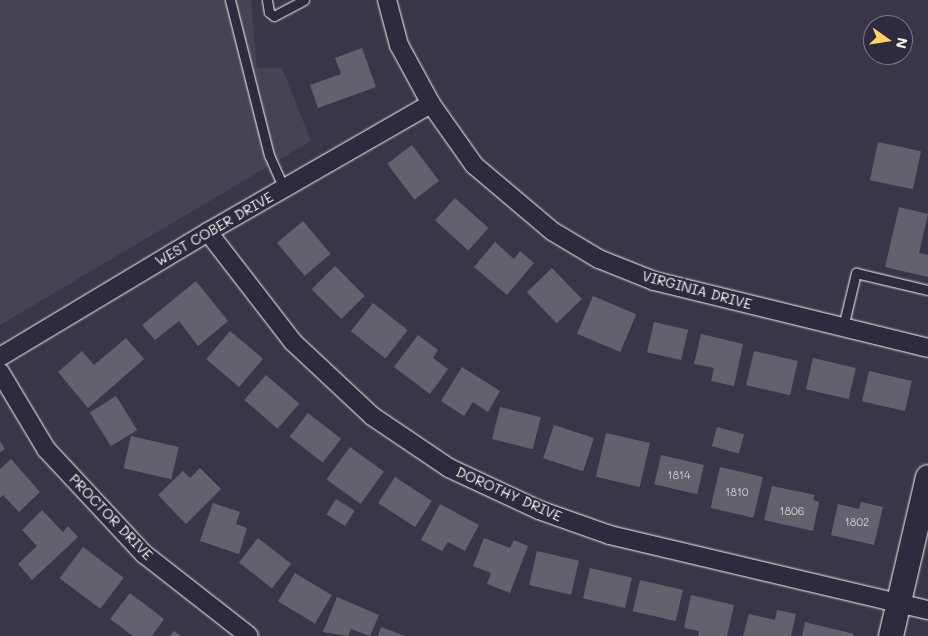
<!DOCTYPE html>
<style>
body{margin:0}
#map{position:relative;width:928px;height:636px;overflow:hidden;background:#3b3647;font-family:Mali,sans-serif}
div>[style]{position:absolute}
.built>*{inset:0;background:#484352}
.building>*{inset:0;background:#65616c;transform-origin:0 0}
.roads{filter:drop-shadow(0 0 1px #f4f1e8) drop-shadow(0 0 1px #f4f1e8)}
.lane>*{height:9px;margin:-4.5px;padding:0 4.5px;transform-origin:4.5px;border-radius:4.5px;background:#2f2a3d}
.street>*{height:18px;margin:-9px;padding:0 9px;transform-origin:9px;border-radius:9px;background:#2f2a3d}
.secondary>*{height:24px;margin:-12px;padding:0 12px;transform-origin:12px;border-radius:12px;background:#2f2a3d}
span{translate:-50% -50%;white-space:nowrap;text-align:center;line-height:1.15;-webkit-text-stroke:4px #2f2a3d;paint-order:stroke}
.number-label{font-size:11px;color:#d0cdc9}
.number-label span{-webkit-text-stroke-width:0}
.street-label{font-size:14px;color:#f4f1e8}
.north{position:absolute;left:863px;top:15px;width:50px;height:50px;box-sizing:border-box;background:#2f2a3d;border:1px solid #7e7a81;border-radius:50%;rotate:103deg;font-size:14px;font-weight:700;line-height:20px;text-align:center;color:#f4f1e8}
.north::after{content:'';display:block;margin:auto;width:18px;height:22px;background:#ffd166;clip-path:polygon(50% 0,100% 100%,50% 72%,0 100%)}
</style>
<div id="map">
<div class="built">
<div style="clip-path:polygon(0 0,251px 0,257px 68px,282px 68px,311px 141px,0 325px)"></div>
</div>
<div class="building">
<div style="clip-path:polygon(362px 48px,376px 87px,318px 108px,310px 85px,341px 74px,335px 58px)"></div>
<div style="left:878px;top:142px;width:44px;height:39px;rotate:12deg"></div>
<div style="left:412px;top:145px;width:45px;height:31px;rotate:53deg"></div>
<div style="left:455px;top:198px;width:45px;height:30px;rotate:42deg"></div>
<div style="clip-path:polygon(899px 207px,928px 214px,919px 253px,928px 255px,928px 277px,885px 267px)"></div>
<div style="left:303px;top:221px;width:43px;height:34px;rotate:50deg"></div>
<div style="clip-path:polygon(495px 242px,514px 259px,520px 251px,534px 263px,507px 295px,474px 267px)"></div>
<div style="left:335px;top:266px;width:42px;height:33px;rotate:45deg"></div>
<div style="left:552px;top:268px;width:43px;height:35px;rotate:46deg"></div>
<div style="clip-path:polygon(196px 281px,228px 321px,198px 346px,179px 321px,155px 340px,142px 325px)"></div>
<div style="left:593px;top:296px;width:47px;height:41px;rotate:23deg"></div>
<div style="left:373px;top:303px;width:44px;height:36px;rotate:38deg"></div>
<div style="left:654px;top:322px;width:35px;height:31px;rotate:13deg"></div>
<div style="left:230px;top:331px;width:43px;height:37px;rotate:40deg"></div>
<div style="clip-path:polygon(701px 334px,743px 344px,734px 386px,711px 381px,714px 368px,694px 364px)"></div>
<div style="clip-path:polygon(418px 335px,438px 350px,433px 358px,448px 369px,430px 394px,394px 367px)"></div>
<div style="clip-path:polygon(126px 338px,144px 359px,88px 408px,58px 372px,82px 351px,94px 365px)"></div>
<div style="left:754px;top:351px;width:45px;height:35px;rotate:13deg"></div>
<div style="left:813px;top:358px;width:44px;height:32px;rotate:13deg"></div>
<div style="clip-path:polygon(462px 367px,500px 391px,488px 412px,473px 402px,464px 416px,441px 401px)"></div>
<div style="left:869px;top:371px;width:44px;height:31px;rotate:13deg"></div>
<div style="left:266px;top:375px;width:44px;height:33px;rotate:41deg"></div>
<div style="left:116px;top:396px;width:40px;height:31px;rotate:58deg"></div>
<div style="left:500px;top:407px;width:42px;height:33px;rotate:14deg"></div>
<div style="left:308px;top:413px;width:42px;height:30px;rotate:38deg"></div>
<div style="left:554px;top:425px;width:42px;height:35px;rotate:18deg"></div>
<div style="left:717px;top:427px;width:28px;height:20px;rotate:15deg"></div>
<div style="left:606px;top:433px;width:45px;height:45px;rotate:13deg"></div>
<div style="left:131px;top:436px;width:49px;height:33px;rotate:13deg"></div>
<div style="clip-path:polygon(0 441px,5px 449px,0 452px)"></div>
<div style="left:350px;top:447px;width:42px;height:40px;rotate:36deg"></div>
<div style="left:661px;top:455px;width:44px;height:30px;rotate:13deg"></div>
<div style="clip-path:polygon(11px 459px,40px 492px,19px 512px,3px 495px,0 498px,0 469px)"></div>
<div style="left:720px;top:467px;width:44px;height:42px;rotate:13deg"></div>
<div style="clip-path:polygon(200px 468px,221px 489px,186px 524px,158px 495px,183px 471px,190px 478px)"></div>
<div style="left:395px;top:477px;width:44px;height:31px;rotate:33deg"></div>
<div style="clip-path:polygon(772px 486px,815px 495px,813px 500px,819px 502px,813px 531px,764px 520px)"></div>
<div style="left:336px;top:499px;width:22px;height:18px;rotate:32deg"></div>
<div style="clip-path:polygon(861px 502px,883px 507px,874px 545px,831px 535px,838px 504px,859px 509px)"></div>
<div style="clip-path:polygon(213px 503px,240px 512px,236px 524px,247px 528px,239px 554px,200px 541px)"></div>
<div style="clip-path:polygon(440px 504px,479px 525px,465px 551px,448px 542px,442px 551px,421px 540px)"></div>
<div style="clip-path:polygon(42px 510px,63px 532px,68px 526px,78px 537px,32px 580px,18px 564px,37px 546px,22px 530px)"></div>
<div style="left:258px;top:538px;width:42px;height:31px;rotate:38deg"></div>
<div style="clip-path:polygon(484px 538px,510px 548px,514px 540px,528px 546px,510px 593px,487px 584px,491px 573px,473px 566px)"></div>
<div style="left:83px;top:547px;width:51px;height:39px;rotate:37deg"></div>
<div style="left:537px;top:551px;width:43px;height:35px;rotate:13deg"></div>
<div style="left:590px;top:568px;width:43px;height:31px;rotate:13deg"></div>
<div style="left:295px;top:573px;width:43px;height:33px;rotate:31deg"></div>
<div style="left:640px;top:580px;width:44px;height:32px;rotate:13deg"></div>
<div style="clip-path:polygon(130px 593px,164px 619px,152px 636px,133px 636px,110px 619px)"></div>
<div style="clip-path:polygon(691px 595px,734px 605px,727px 636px,698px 636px,699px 631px,684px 628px)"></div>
<div style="clip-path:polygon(337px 597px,379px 615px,370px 636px,351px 629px,348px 636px,323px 632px)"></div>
<div style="clip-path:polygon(777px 610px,796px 614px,791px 636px,743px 636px,749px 614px,775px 620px)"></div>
<div style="clip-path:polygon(805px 622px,854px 634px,853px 636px,802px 636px)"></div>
<div style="clip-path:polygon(381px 627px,405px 636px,378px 636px)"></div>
<div style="clip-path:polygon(174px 631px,181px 636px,170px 636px)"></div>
</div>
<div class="roads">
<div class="lane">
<div style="left:230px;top:0;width:160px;rotate:75.9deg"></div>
<div style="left:269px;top:155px;width:36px;rotate:66deg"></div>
<div style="left:267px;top:0;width:12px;rotate:81deg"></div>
<div style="left:269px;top:12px;width:6px;rotate:39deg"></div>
<div style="left:274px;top:16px;width:34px;rotate:-28deg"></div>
<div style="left:843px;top:327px;width:56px;rotate:-76.5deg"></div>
<div style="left:856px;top:273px;width:74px;rotate:13.3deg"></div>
</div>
<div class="street">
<div style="left:387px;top:0;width:47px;rotate:75.1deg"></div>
<div style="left:399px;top:45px;width:67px;rotate:61.5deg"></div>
<div style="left:431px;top:104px;width:75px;rotate:54.8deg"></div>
<div style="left:474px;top:165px;width:102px;rotate:40.2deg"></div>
<div style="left:552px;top:231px;width:55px;rotate:30.8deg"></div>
<div style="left:599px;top:259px;width:59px;rotate:21.8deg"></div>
<div style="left:654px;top:281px;width:282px;rotate:13.7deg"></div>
<div style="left:208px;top:232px;width:139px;rotate:52.3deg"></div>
<div style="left:293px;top:342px;width:108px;rotate:43.1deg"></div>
<div style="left:372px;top:416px;width:93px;rotate:34deg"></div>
<div style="left:449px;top:468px;width:99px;rotate:25deg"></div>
<div style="left:539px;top:510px;width:75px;rotate:19.4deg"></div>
<div style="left:610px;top:535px;width:327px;rotate:13.3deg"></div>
<div style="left:0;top:357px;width:243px;rotate:-31deg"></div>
<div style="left:208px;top:232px;width:257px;rotate:-29.9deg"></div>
<div style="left:0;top:372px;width:90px;rotate:59.1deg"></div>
<div style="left:46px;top:449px;width:144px;rotate:47deg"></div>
<div style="left:144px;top:554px;width:133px;rotate:38deg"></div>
</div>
<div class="secondary">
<div style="left:891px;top:636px;width:163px;rotate:-76.9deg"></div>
</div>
</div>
<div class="number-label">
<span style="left:679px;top:475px">1814</span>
<span style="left:737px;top:492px">1810</span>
<span style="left:792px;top:511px">1806</span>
<span style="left:857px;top:522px">1802</span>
</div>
<div class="street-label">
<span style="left:214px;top:229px;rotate:-30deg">WEST COBER DRIVE</span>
<span style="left:697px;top:290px;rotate:15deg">VIRGINIA DRIVE</span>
<span style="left:509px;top:494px;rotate:24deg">DOROTHY DRIVE</span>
<span style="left:111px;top:517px;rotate:46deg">PROCTOR DRIVE</span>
</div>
<div class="north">N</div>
</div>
